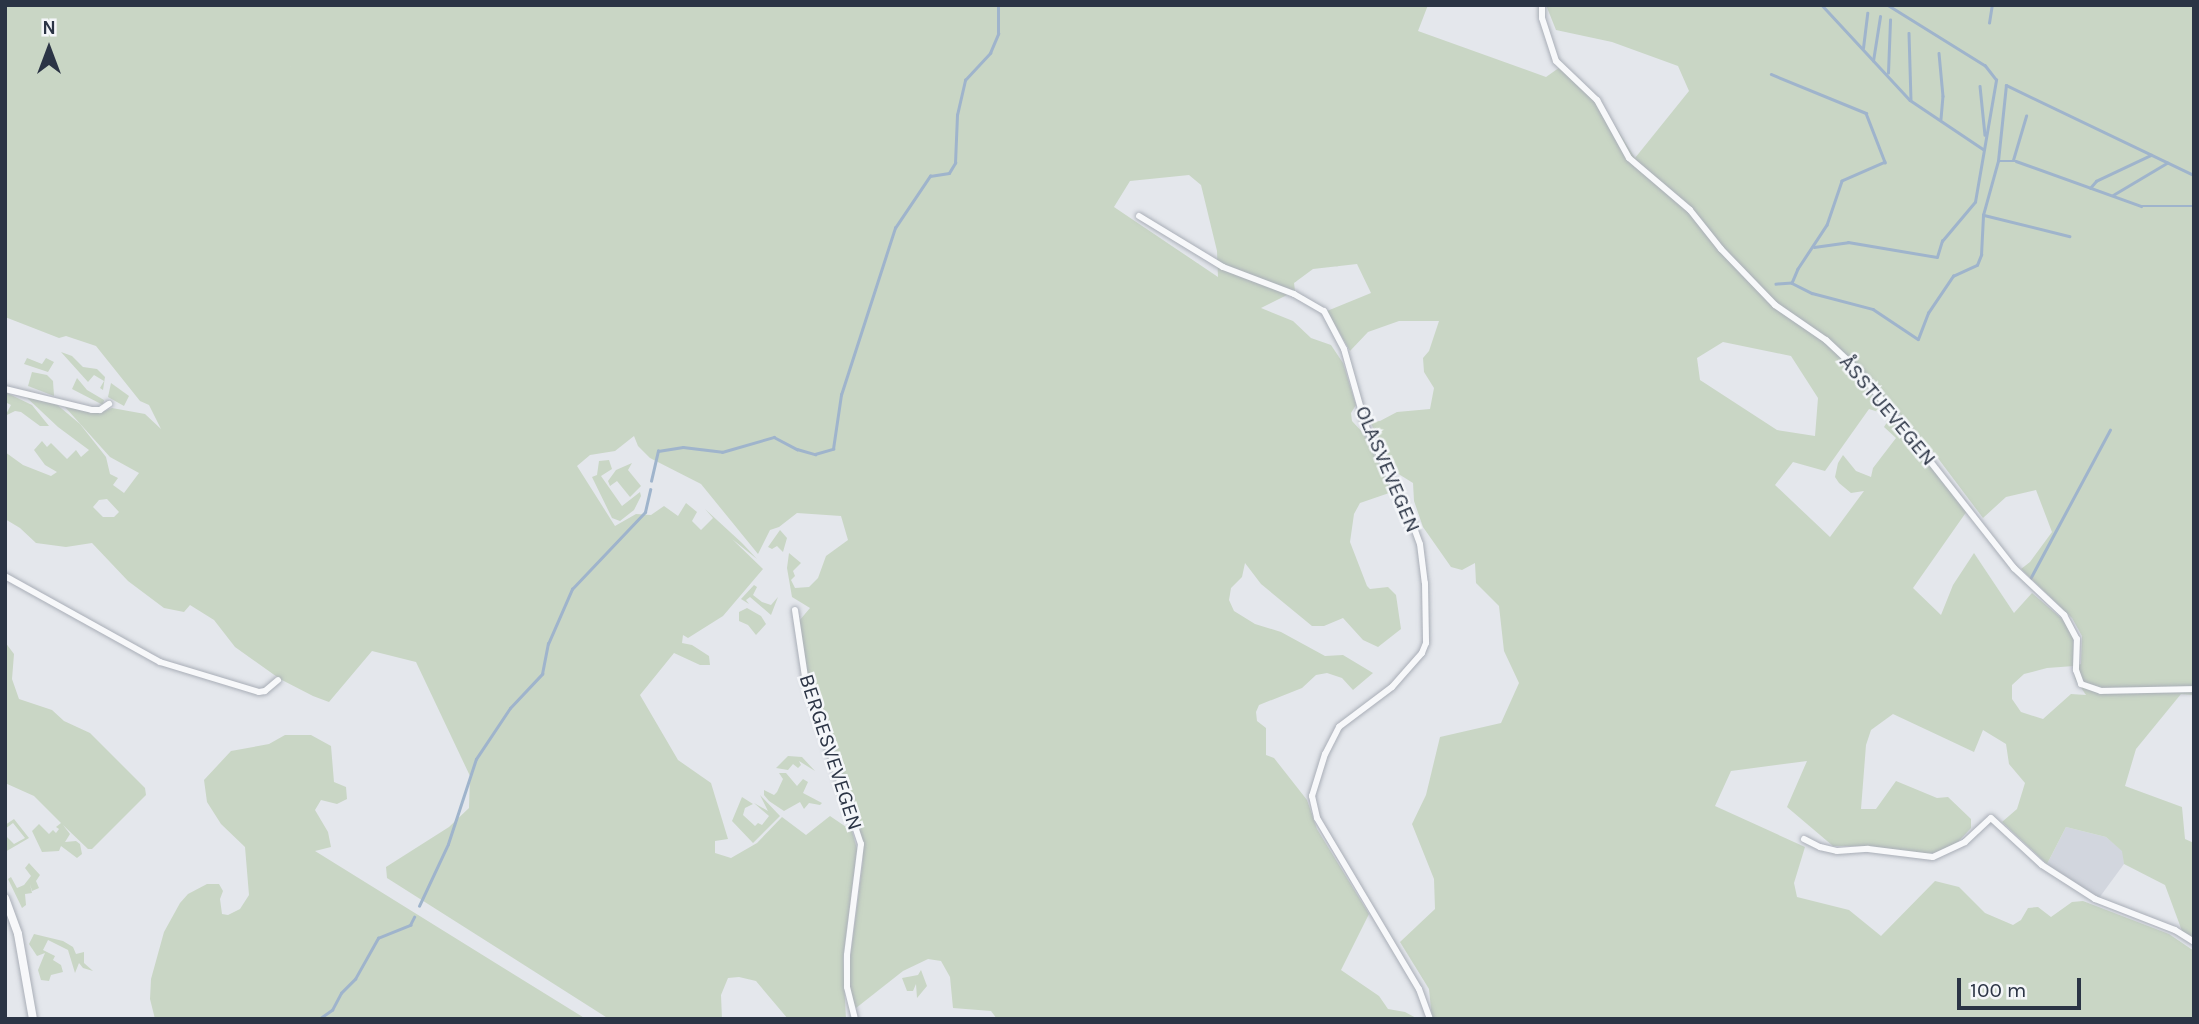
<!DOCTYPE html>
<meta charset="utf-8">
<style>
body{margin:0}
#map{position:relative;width:2199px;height:1024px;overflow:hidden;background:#e4e7ec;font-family:Karla,sans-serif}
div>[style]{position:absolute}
.built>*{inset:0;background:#d2d6de}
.green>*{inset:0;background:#c9d6c5}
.stream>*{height:2.5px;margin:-1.25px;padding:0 1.25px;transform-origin:1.25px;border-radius:1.25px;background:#9fb4cc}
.roads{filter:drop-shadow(0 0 2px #a9aeb7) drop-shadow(0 0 2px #a9aeb7)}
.minor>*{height:6px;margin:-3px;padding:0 3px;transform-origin:3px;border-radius:3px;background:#f7f8fa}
.tertiary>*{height:8px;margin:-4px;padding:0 4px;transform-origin:4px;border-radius:4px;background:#f7f8fa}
span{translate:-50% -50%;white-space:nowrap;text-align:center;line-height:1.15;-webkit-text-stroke:5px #f4f6f9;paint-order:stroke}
.street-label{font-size:21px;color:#2b3445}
.frame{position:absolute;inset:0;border:7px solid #2b3445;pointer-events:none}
.north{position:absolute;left:14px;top:14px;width:70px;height:70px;-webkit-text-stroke:5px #f4f6f9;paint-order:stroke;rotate:0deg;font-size:19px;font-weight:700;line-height:28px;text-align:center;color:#2b3445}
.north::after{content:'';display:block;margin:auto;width:24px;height:32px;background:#2b3445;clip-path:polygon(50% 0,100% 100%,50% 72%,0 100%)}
.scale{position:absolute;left:1957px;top:978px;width:124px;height:32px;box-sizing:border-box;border:4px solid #2b3445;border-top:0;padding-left:9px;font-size:21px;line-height:24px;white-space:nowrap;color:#2b3445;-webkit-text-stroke:5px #f4f6f9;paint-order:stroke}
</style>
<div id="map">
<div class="built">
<div style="clip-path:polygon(2066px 827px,2106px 837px,2123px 851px,2124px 864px,2099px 898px,2047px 864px)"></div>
</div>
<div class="green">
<div style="clip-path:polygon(evenodd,5px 5px,1428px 5px,1418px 31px,1546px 77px,1563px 65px,1596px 95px,1635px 158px,1689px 91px,1678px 66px,1612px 42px,1556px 30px,1546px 5px,2194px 5px,2194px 695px,2181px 694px,2136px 749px,2125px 786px,2182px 807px,2185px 839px,2194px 843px,2194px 940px,2182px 931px,2165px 885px,2124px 864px,2122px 851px,2106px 837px,2066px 827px,2047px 864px,2002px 822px,2017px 809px,2025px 783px,2009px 764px,2006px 744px,1983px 730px,1974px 752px,1893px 714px,1871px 730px,1866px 745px,1861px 809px,1876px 809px,1896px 781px,1937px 798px,1948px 797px,1971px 819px,1971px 828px,1956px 844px,1939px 852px,1923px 855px,1872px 846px,1833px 846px,1787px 807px,1807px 761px,1731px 771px,1715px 806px,1805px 847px,1794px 883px,1797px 897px,1849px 910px,1881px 936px,1935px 881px,1959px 887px,1985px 913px,2013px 925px,2021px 920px,2028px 908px,2038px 907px,2051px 917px,2072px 902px,2083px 901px,2169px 934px,2194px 951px,2194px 1019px,1432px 1019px,1429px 989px,1400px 942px,1435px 909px,1434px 879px,1412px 824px,1426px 795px,1440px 737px,1501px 723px,1519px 683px,1504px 651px,1499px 606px,1476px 583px,1475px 563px,1462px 570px,1451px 567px,1423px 527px,1414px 501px,1413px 483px,1397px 473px,1370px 422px,1380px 421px,1397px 412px,1430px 409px,1434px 388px,1424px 372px,1423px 358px,1429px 351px,1439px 321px,1399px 321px,1368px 332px,1350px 351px,1327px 311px,1371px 293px,1357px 264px,1313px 269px,1294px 283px,1295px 291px,1261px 308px,1293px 321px,1311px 338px,1331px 345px,1343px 363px,1356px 405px,1351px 413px,1352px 421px,1365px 435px,1392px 492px,1360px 503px,1354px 514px,1350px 542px,1367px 586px,1370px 589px,1388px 587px,1396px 595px,1401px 629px,1378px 647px,1363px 640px,1343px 618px,1324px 626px,1312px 626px,1261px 584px,1245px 563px,1242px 577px,1231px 588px,1229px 600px,1234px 611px,1255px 624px,1281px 632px,1325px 656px,1343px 655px,1373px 673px,1353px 690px,1342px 678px,1327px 673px,1316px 675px,1302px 688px,1259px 705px,1256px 712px,1257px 721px,1266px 728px,1266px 755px,1274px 758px,1307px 800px,1317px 829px,1369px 914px,1341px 970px,1379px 996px,1388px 1009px,1405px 1012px,1418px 1019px,997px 1019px,991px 1011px,953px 1008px,950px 977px,941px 961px,928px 959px,903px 971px,856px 1008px,850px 994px,849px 968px,863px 860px,860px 834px,807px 683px,799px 621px,810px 608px,792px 597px,787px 568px,789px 553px,801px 563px,793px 571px,795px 576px,791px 580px,795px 588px,809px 587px,818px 578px,826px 556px,848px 540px,841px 516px,797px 513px,779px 527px,770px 530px,758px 554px,701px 484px,650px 458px,638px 446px,634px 436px,615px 451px,590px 455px,577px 466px,615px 526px,636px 514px,651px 515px,664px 506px,678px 516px,686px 503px,697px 512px,692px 521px,701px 530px,713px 518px,705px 509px,742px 543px,757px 559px,732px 539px,763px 569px,723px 616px,688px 638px,683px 635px,682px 643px,692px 645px,709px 656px,710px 665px,700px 665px,674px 653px,640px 695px,678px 760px,711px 783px,728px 839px,715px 841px,715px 853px,731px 858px,757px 843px,782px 817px,806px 835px,830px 816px,852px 831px,857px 849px,843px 959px,846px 1019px,788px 1019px,756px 981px,739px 977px,728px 978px,721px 995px,722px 1019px,609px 1019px,387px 878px,386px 867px,449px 827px,469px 808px,470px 776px,416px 662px,372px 651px,329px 702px,313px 696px,280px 679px,235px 647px,214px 620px,190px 605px,184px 612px,164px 608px,128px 581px,92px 543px,66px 547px,36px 543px,20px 528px,5px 519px,5px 452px,23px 465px,51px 476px,57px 472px,45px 465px,34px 450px,42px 441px,47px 447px,51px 443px,67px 459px,76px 450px,81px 457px,89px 450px,58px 427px,24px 395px,55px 403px,80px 424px,106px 457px,110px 474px,118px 478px,113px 485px,124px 493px,139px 473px,110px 457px,65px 407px,100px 413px,112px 408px,145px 414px,161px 429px,149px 405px,140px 401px,96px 346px,66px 336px,59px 338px,5px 317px,5px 5px,1189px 175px,1201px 185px,1217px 251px,1218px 277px,1114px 207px,1130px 181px,1189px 175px,5px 5px,1723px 342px,1791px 356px,1818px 398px,1815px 436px,1777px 430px,1700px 380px,1697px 358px,1723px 342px,5px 5px,1869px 409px,1891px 416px,1884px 427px,1896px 438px,1873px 468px,1871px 477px,1856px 471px,1843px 455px,1838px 463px,1835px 477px,1839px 483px,1851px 493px,1864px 491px,1830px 537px,1775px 485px,1793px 462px,1825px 471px,1869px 409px,5px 5px,1896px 410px,1928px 445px,1983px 518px,2006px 497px,2036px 490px,2052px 532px,2030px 562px,2021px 569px,2072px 618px,2082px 636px,2081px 664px,2074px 666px,2073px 637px,2068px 624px,2032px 593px,2014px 613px,1974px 553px,1953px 585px,1941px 615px,1913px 588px,1967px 511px,1892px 415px,1896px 410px,5px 5px,107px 499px,119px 512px,114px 517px,103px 517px,93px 507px,99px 500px,107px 499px,5px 5px,2074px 666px,2075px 679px,2086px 695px,2071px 694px,2043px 719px,2021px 712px,2012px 699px,2012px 685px,2024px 674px,2047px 668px,2074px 666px)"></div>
<div style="clip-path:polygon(61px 352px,72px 356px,83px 367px,97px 369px,105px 377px,103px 390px,100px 388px,104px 381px,94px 375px,88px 382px)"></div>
<div style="clip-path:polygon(27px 358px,42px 364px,46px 358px,54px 362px,48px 372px,24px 364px)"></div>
<div style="clip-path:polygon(32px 372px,47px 375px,53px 381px,54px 396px,28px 386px)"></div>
<div style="clip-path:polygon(77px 378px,87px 390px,104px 400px,103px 405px,72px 389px)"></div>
<div style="clip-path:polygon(111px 383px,129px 396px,124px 406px,108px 397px)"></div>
<div style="clip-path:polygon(5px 392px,32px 405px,49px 426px,40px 426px,21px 412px,15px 411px,5px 416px,11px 405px,5px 402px)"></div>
<div style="clip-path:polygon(609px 460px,612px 469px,601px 476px,622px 506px,640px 492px,641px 496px,634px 510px,620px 521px,612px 518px,592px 477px,597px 475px,599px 461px)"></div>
<div style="clip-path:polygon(632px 463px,628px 470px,641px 486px,630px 497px,617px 481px,610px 486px,608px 481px,616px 470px)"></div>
<div style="clip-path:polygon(780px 530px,787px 538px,783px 552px,777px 546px,772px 549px,768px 547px)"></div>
<div style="clip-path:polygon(754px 585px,757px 587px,753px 595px,762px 602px,771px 605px,778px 597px,771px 615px,750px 597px,746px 600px,749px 604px,741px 599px)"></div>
<div style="clip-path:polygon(747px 608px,761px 616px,766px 624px,756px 635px,748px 625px,739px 621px,739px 612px)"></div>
<div style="clip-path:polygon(5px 642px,14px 654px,12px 679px,19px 699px,52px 710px,64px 721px,90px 733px,145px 788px,146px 795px,92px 849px,88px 849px,63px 825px,70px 834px,65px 842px,76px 841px,80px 844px,82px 854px,77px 858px,61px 846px,59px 851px,42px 852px,32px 831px,39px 824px,49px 834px,53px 830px,56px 833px,59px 829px,56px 827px,61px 823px,34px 796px,5px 783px)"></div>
<div style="clip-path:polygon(285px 735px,311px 735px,331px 746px,334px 782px,346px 787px,347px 799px,337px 804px,321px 800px,315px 810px,328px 832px,331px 847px,315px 851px,586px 1019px,155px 1019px,150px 999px,151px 979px,164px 932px,180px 903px,188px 894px,207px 884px,219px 884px,223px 891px,220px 899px,222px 914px,228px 915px,240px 909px,249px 895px,245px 847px,221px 824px,207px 802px,204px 780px,231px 751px,269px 744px)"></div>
<div style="clip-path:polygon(788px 756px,802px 757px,815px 771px,799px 761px,801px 765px,798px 768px,793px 764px,788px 770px,776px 768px)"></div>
<div style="clip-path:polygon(779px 773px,786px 773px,797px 786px,803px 779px,808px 782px,803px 793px,822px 803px,820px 805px,809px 803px,804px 809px,800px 802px,784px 811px,769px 801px,764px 795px,764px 790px,774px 795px,777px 792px,783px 779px)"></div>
<div style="clip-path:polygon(760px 795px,780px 816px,753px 843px,732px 821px,742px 797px,753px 804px,745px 808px,743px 815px,755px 826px,758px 823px,762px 825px,769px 816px,754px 803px,768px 811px)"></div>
<div style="clip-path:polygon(14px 819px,29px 838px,5px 852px,5px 835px,14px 844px,25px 838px,13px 823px,5px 829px,5px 825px)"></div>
<div style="clip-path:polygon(29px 863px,40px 875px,36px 881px,39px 888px,32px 891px,30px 884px,32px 893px,25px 894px,26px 905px,22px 908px,8px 879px,11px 877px,17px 888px,24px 885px,31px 876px,25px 868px)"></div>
<div style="clip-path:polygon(34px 934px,63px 941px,73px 947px,76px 954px,84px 952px,84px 963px,93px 971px,83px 968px,79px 963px,75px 973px,68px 950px,48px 940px,43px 950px,55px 956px,53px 960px,61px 965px,63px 972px,51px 975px,49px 981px,41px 980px,38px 970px,45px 953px,37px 956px,29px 944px)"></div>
<div style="clip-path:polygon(921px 970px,927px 986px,917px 998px,916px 984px,913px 991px,907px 991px,902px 978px,918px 975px)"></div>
</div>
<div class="stream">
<div style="left:1822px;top:5px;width:129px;rotate:47.2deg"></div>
<div style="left:1910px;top:100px;width:88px;rotate:33.9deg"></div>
<div style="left:1989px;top:23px;width:18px;rotate:-81deg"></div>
<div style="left:1909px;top:33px;width:66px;rotate:88.3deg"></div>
<div style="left:1863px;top:48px;width:35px;rotate:-83deg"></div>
<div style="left:1939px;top:53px;width:43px;rotate:84.7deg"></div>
<div style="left:1943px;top:96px;width:23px;rotate:95deg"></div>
<div style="left:1873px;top:61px;width:45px;rotate:-81deg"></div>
<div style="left:1888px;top:73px;width:53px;rotate:-87.8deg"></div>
<div style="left:1771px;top:74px;width:103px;rotate:22.3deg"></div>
<div style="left:1866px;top:113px;width:53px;rotate:68.8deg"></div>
<div style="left:1885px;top:162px;width:47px;rotate:156.2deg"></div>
<div style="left:1842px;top:181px;width:46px;rotate:108.8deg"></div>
<div style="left:1827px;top:225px;width:53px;rotate:123.4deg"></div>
<div style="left:1798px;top:269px;width:15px;rotate:113deg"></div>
<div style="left:1792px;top:283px;width:16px;rotate:176deg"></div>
<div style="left:1980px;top:86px;width:49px;rotate:84.2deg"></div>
<div style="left:2013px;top:160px;width:46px;rotate:-73.5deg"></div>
<div style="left:1998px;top:161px;width:18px"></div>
<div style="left:2016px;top:161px;width:133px;rotate:19.8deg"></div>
<div style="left:2141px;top:206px;width:53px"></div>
<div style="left:2090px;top:188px;width:9px;rotate:-49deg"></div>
<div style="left:2096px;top:181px;width:61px;rotate:-25.3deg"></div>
<div style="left:2113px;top:195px;width:63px;rotate:-30.7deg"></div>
<div style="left:1984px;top:215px;width:88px;rotate:13.9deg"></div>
<div style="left:1814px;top:247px;width:34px;rotate:-8deg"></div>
<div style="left:1848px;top:242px;width:90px;rotate:9.6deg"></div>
<div style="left:1937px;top:257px;width:17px;rotate:-73deg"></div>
<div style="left:1942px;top:241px;width:51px;rotate:-49.8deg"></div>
<div style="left:1975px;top:202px;width:124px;rotate:-80.2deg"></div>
<div style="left:1996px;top:80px;width:18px;rotate:-128deg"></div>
<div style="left:1985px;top:66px;width:115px;rotate:-148.1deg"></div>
<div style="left:1792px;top:283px;width:22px;rotate:27deg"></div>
<div style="left:1812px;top:293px;width:63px;rotate:14.7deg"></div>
<div style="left:1873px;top:309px;width:54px;rotate:33.7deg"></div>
<div style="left:1918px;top:339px;width:28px;rotate:-69deg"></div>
<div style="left:1928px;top:313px;width:45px;rotate:-56deg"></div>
<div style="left:1953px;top:276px;width:26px;rotate:-25deg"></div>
<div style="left:1977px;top:265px;width:11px;rotate:-68deg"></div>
<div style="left:1981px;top:255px;width:40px;rotate:-87.1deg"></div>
<div style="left:1983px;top:215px;width:56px;rotate:-74.5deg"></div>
<div style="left:1998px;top:161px;width:76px;rotate:-84deg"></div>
<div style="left:2006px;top:85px;width:208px;rotate:25.6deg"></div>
<div style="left:651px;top:481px;width:31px;rotate:-77deg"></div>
<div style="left:658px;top:451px;width:25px;rotate:-9deg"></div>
<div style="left:683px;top:447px;width:39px;rotate:7deg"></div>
<div style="left:722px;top:452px;width:54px;rotate:-16.1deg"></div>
<div style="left:774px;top:437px;width:26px;rotate:28deg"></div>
<div style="left:797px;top:449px;width:19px;rotate:16deg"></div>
<div style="left:815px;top:454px;width:19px;rotate:-16deg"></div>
<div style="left:833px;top:449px;width:55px;rotate:-81.6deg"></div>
<div style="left:841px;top:395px;width:176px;rotate:-72.1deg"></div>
<div style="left:895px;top:228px;width:63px;rotate:-56.1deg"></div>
<div style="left:930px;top:176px;width:19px;rotate:-9deg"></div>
<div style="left:949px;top:173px;width:12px;rotate:-59deg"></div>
<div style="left:955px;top:163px;width:48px;rotate:-87.6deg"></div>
<div style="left:957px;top:115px;width:36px;rotate:-77deg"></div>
<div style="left:965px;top:80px;width:37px;rotate:-47deg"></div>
<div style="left:990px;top:53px;width:21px;rotate:-67deg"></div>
<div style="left:998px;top:34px;width:29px;rotate:-90deg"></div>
<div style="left:2030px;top:579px;width:169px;rotate:-61.8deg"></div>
<div style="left:419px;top:906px;width:68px;rotate:-64.9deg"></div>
<div style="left:448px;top:844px;width:89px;rotate:-71.8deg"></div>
<div style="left:476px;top:759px;width:61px;rotate:-56.3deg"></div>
<div style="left:510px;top:708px;width:47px;rotate:-46.7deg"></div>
<div style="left:542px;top:674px;width:31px;rotate:-79deg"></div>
<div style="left:548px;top:644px;width:60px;rotate:-66.4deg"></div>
<div style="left:572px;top:589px;width:106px;rotate:-46.5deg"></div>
<div style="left:645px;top:512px;width:23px;rotate:-77deg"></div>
<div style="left:319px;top:1019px;width:16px;rotate:-35deg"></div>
<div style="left:332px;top:1010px;width:19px;rotate:-62deg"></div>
<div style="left:341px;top:993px;width:20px;rotate:-45deg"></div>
<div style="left:355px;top:979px;width:47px;rotate:-60.7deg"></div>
<div style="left:378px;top:938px;width:35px;rotate:-22deg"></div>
<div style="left:410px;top:925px;width:9px;rotate:-63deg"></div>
</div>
<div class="roads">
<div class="minor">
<div style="left:1542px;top:5px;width:13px;rotate:90deg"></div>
<div style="left:1542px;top:18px;width:45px;rotate:72deg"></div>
<div style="left:1556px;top:61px;width:57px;rotate:43.6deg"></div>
<div style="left:1597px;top:100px;width:66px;rotate:61.1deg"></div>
<div style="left:1629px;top:158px;width:80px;rotate:40.4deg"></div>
<div style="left:1690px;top:210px;width:50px;rotate:51.5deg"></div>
<div style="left:1721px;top:249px;width:78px;rotate:46deg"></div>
<div style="left:1775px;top:305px;width:62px;rotate:34.5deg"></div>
<div style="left:1826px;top:340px;width:45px;rotate:43.2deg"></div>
<div style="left:1859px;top:371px;width:251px;rotate:51.8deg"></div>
<div style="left:2014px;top:568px;width:69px;rotate:43.2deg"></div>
<div style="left:2064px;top:615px;width:27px;rotate:62deg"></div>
<div style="left:2077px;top:639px;width:31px;rotate:92deg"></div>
<div style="left:2076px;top:670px;width:15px;rotate:70deg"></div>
<div style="left:2081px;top:684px;width:21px;rotate:19deg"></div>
<div style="left:2101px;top:691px;width:93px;rotate:-1.2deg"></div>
<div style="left:1139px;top:216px;width:98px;rotate:31.3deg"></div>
<div style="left:1223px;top:267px;width:76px;rotate:20.8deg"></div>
<div style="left:1294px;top:294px;width:34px;rotate:30deg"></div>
<div style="left:1324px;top:311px;width:43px;rotate:62.2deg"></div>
<div style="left:1344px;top:349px;width:81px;rotate:74.2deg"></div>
<div style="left:1366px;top:427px;width:109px;rotate:64.4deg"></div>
<div style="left:1413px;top:525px;width:20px;rotate:70deg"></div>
<div style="left:1420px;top:544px;width:39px;rotate:83deg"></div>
<div style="left:1425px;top:583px;width:60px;rotate:89deg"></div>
<div style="left:1426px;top:643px;width:11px;rotate:112deg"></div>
<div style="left:1422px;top:653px;width:45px;rotate:131.4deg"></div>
<div style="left:1392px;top:687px;width:66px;rotate:143deg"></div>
<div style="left:1339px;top:727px;width:30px;rotate:117deg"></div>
<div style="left:1325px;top:754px;width:44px;rotate:107.2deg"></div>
<div style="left:1312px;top:796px;width:23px;rotate:77deg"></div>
<div style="left:1317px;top:818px;width:199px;rotate:59.2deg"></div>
<div style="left:1419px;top:989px;width:32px;rotate:70deg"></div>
<div style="left:5px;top:389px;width:89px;rotate:13.6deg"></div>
<div style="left:92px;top:410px;width:8px"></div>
<div style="left:100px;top:410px;width:11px;rotate:-34deg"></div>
<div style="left:5px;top:576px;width:177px;rotate:29deg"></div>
<div style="left:160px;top:662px;width:103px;rotate:16.9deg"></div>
<div style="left:259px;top:692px;width:6px;rotate:-9deg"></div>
<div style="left:265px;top:691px;width:17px;rotate:-40deg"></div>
<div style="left:795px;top:610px;width:68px;rotate:81.5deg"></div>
<div style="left:805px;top:677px;width:176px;rotate:71.5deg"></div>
<div style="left:861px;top:844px;width:112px;rotate:97.2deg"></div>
<div style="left:847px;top:955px;width:32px;rotate:90deg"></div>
<div style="left:847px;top:987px;width:33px;rotate:76deg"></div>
<div style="left:1804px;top:839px;width:18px;rotate:27deg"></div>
<div style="left:1820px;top:847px;width:17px;rotate:13deg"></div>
<div style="left:1837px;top:851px;width:31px;rotate:-4deg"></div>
<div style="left:1868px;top:849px;width:65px;rotate:7deg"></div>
<div style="left:1933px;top:857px;width:35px;rotate:-25deg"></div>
<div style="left:1965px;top:842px;width:35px;rotate:-43deg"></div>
<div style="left:1991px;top:818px;width:69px;rotate:42.7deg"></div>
<div style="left:2042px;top:865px;width:63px;rotate:32.7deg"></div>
<div style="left:2095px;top:899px;width:86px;rotate:21.2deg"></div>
<div style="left:2175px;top:930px;width:22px;rotate:32deg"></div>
</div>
<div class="tertiary">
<div style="left:5px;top:898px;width:38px;rotate:70deg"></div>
<div style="left:18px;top:934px;width:86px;rotate:80deg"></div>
</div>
</div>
<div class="street-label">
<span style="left:1888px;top:410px;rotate:50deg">ÅSSTUEVEGEN</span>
<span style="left:1388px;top:469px;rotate:67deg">OLASVEVEGEN</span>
<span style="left:831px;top:752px;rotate:72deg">BERGESVEVEGEN</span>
</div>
<div class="frame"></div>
<div class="north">N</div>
<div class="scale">100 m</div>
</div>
